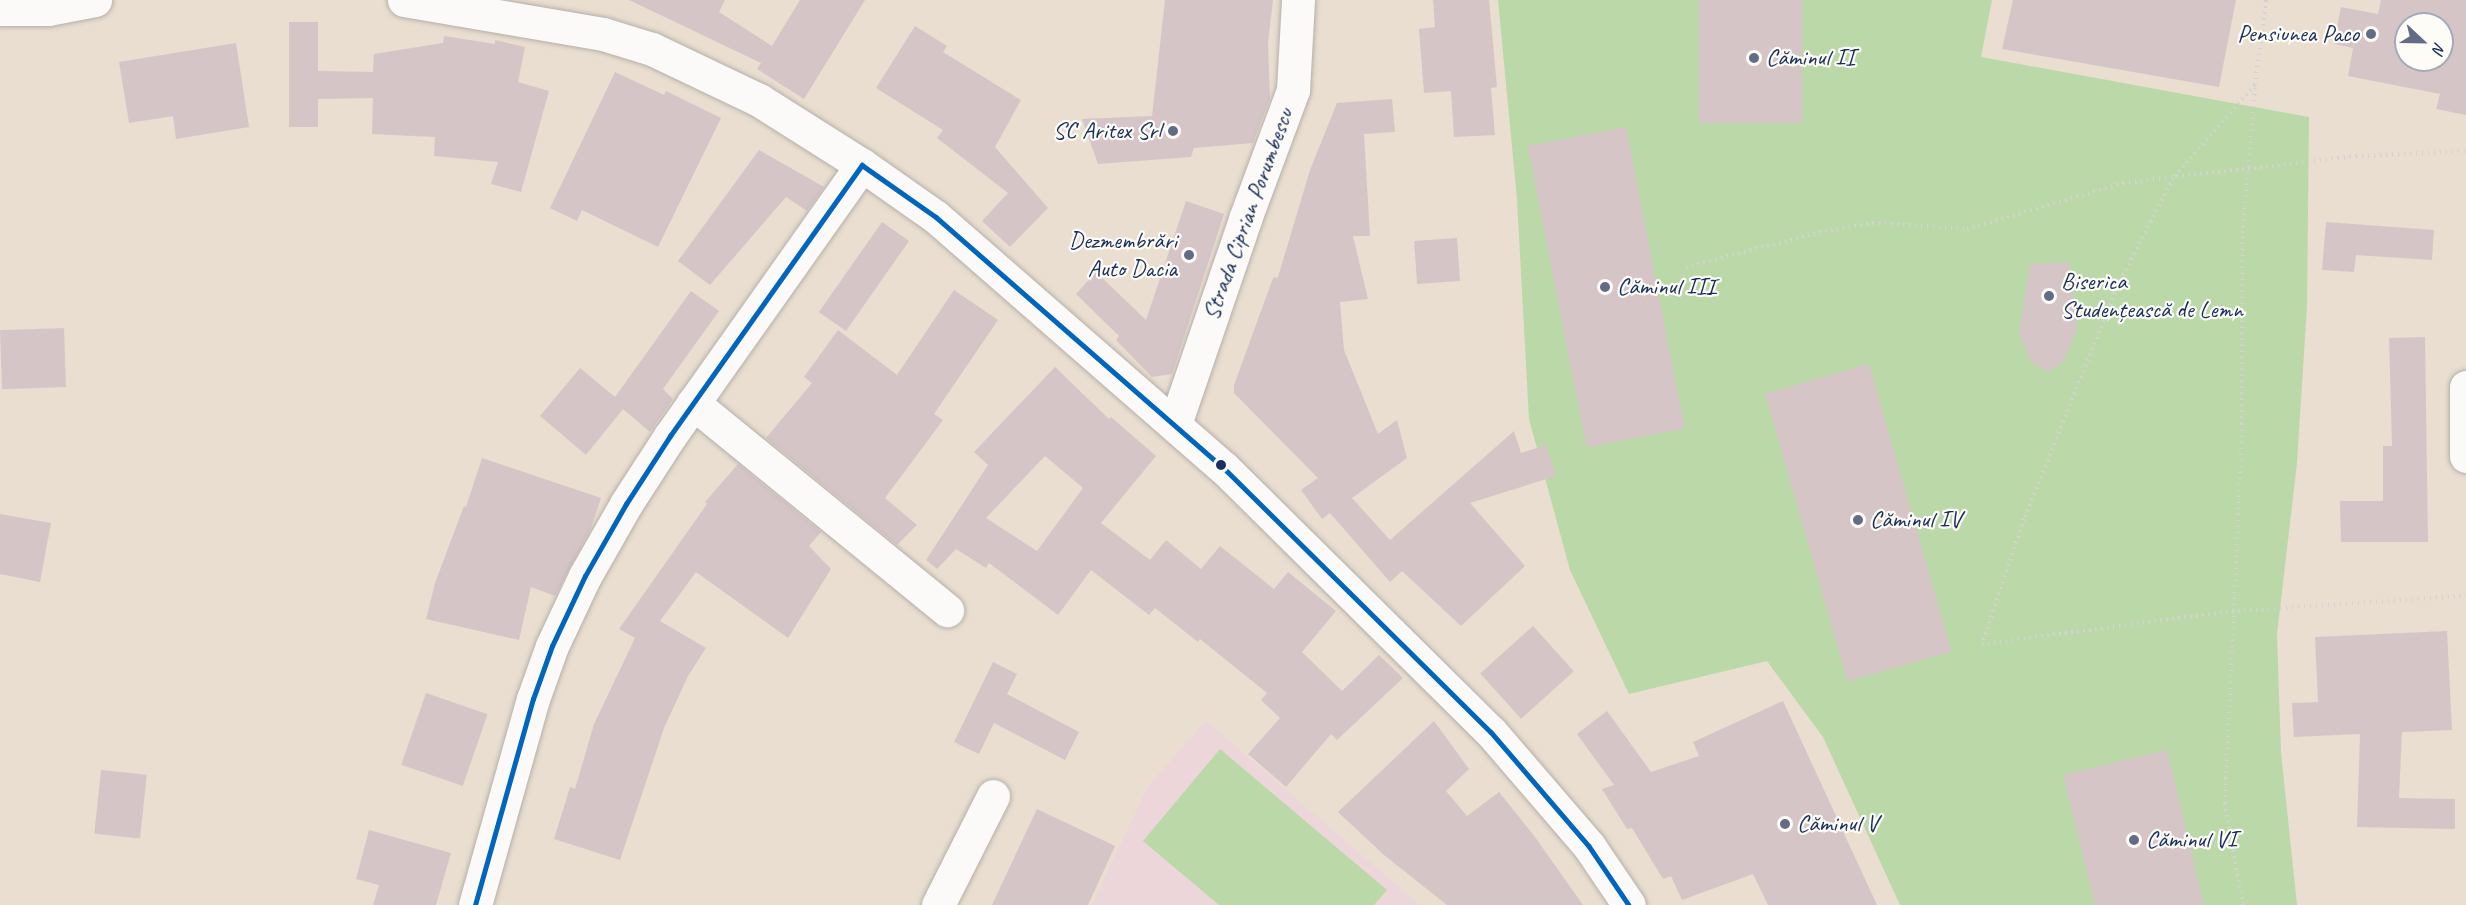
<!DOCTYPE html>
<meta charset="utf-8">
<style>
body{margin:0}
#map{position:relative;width:2466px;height:905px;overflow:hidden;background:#e9decf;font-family:Caveat,sans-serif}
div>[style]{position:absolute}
.built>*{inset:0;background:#edd6da}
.green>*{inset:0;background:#bbd8a8}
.building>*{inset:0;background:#d6c5c7;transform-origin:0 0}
.path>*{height:4px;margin-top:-2px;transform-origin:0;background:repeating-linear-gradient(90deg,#d4d2d2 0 1.5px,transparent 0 6px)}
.roads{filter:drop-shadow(0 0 2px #b5b0ab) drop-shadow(0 0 2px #b5b0ab)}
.minor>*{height:33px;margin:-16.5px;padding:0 16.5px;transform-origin:16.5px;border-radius:16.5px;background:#fcfaf8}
.bus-1>*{height:4.5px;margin:-2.25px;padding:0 2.25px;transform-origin:2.25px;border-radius:2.25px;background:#0065bd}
.dots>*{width:16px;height:16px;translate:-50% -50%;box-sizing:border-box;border:3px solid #fdfcf7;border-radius:50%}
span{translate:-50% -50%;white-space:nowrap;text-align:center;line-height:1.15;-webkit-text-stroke:4.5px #fdfcf7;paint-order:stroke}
.poi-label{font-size:24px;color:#1b2f5e}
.right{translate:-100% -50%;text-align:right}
.left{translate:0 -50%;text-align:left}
.street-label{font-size:24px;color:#1b2f5e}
.north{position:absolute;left:2394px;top:12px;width:60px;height:60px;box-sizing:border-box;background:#fdfcf7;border:2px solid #a3aaba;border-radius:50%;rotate:112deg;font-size:16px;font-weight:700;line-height:24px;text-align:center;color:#1b2f5e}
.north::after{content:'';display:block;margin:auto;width:21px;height:27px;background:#636c86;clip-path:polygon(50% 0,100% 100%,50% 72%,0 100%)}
</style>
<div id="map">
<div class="built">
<div style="clip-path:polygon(1206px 721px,1420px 905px,1092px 905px,1148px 786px)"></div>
</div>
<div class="green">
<div style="clip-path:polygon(1498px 0,1992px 0,1981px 57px,2309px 117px,2307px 305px,2297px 463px,2277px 634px,2281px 753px,2297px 905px,1900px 905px,1823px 737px,1767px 661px,1629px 694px,1570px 570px,1529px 419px,1517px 199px)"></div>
<div style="clip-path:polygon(1220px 749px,1387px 890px,1374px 905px,1219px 905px,1143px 841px)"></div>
</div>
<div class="building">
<div style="clip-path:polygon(629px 0,725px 0,719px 12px,772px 46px,800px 0,865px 0,804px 99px,757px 69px,761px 63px)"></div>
<div style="clip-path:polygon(1165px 0,1273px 0,1268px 43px,1270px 98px,1253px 143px,1194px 148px,1191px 157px,1098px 164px,1082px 119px,1152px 116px)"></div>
<div style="clip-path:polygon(1433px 0,1489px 0,1497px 87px,1491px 88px,1495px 135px,1454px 137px,1451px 91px,1424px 93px,1419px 29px,1435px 27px)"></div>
<div style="left:1699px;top:0;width:103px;height:123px"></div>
<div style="clip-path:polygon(2013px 0,2236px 0,2219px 87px,2002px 49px)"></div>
<div style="clip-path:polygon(evenodd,2381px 0,2466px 0,2466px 115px,2436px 109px,2440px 94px,2348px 76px,2353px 48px,2334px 44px,2341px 7px,2378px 14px,2381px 0,2406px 24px,2442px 24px,2442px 60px,2406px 60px,2406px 24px)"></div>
<div style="clip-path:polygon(289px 22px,318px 22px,318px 71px,373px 72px,374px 54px,443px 43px,444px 36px,495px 44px,495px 40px,525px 47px,518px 82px,549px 91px,521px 192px,491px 184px,498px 162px,434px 156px,435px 137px,372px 134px,373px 98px,318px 99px,318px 127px,289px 127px)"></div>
<div style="clip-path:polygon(915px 26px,947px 46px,943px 52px,1021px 100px,995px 147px,1048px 208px,1010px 247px,982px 221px,1008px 193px,937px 138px,943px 130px,876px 88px)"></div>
<div style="clip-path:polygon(236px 43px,249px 127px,176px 139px,173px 116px,129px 123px,119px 62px)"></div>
<div style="clip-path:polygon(615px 72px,664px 95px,666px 91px,721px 118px,658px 247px,582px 210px,577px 221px,550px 208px)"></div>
<div style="clip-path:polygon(1392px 99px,1395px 132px,1364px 134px,1370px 236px,1353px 236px,1368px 299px,1340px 302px,1344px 350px,1378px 434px,1397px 420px,1407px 458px,1352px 498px,1390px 540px,1514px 431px,1521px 453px,1546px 445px,1556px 476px,1470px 503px,1525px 566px,1461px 626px,1402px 571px,1390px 582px,1330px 513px,1322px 519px,1301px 490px,1318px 478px,1234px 393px,1234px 385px,1273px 278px,1278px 277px,1310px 170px,1337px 103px)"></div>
<div style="left:1626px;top:127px;width:307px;height:100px;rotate:79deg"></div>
<div style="clip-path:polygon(759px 150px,824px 187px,807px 211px,786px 197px,710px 285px,678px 261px)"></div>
<div style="clip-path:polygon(1186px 201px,1224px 214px,1172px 374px,1152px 377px,1116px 340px,1119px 336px,1076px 294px,1096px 272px,1146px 320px)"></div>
<div style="left:882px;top:222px;width:33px;height:110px;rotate:35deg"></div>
<div style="clip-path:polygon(2326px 222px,2434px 230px,2432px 260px,2356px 255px,2354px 272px,2322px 270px)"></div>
<div style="left:1457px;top:238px;width:43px;height:43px;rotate:86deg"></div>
<div style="clip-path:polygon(2069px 262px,2077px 328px,2064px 361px,2049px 372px,2032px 363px,2019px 333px,2030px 264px)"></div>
<div style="clip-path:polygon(954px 290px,998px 320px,934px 414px,943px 420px,885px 498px,917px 525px,897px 545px,766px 438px,812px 383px,804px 377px,838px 330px,897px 375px)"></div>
<div style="clip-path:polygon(691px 291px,719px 311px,663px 389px,673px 399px,650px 432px,623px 409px,586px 455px,540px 416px,580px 368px,615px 397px)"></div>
<div style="left:64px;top:328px;width:59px;height:64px;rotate:88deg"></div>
<div style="clip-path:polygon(2425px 337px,2428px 542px,2341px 542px,2340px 501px,2383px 501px,2383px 446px,2392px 446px,2389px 338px)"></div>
<div style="left:1869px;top:364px;width:299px;height:108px;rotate:74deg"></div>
<div style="clip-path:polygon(evenodd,1055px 367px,1109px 419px,1111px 417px,1156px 456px,1101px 523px,1150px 560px,1166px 540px,1201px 569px,1220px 546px,1274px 589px,1288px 572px,1336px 611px,1302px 652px,1342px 691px,1379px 655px,1403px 678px,1337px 740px,1331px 734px,1286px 787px,1248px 754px,1280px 718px,1261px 700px,1267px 693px,1200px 639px,1198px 642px,1155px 608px,1149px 615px,1091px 570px,1058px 615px,989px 563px,986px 568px,956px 549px,937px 569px,926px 560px,988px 465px,974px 452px,1055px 367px,1045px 456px,1083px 488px,1037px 551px,986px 518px,1045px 456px)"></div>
<div style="clip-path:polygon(482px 458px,601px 498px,591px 528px,555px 596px,531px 587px,519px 640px,426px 619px,435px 583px,464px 506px,466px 507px)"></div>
<div style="clip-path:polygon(738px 464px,821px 532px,809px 546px,831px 569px,788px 638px,696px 572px,660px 621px,706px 648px,688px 676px,664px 728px,620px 860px,554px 839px,570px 787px,575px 789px,594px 724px,635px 638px,619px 629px,707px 504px,705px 502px)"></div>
<div style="clip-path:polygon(0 514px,51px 523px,40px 582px,0 574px)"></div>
<div style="left:1533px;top:626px;width:61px;height:71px;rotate:48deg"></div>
<div style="clip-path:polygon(2447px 631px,2452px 730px,2402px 732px,2399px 798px,2455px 799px,2455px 829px,2357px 827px,2360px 734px,2294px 737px,2292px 703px,2318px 702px,2315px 637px)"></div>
<div style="clip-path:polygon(993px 662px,1017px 674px,1007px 694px,1079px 732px,1065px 760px,994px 723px,979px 754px,954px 742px)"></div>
<div style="left:426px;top:693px;width:65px;height:76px;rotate:19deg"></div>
<div style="clip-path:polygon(1783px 701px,1877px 905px,1768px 905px,1753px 874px,1682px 900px,1671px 876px,1663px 879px,1632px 828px,1627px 829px,1602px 789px,1614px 785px,1577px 734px,1607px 711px,1651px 772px,1699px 756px,1693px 742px)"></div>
<div style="clip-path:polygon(1434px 721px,1469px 769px,1446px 791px,1467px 816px,1499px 792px,1535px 837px,1583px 905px,1447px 905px,1384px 855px,1338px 812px)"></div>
<div style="clip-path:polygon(2167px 750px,2204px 905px,2095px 905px,2063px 775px)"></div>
<div style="left:101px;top:770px;width:46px;height:64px;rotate:6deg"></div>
<div style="clip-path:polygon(1037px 809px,1115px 846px,1088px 905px,992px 905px)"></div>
<div style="clip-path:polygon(369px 830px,451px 853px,436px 905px,373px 905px,379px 885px,356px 879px)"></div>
</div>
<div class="path">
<div style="left:2255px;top:85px;width:124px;rotate:131.4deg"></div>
<div style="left:2173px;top:178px;width:123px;rotate:117.2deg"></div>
<div style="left:2117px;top:287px;width:250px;rotate:111.8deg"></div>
<div style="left:2024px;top:519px;width:132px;rotate:108.6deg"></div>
<div style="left:1982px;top:644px;width:252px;rotate:-7.5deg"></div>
<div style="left:2232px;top:611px;width:234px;rotate:-3.7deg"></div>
<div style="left:1686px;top:267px;width:144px;rotate:-14.5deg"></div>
<div style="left:1825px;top:231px;width:49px;rotate:-9.5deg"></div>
<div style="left:1873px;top:223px;width:94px;rotate:3.7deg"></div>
<div style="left:1967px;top:229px;width:163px;rotate:-16.4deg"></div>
<div style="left:2123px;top:183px;width:235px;rotate:-6.6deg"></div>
<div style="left:2356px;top:156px;width:110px;rotate:-2.6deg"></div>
<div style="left:2243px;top:905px;width:104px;rotate:-100deg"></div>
<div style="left:2225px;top:803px;width:379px;rotate:-87.4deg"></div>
<div style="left:2242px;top:424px;width:191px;rotate:-89.7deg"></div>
<div style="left:2243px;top:233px;width:148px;rotate:-85.4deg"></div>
<div style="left:2255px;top:85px;width:86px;rotate:-82.6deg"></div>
</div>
<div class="roads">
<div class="minor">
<div style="left:404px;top:0;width:202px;rotate:9.7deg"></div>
<div style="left:603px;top:34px;width:51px;rotate:17deg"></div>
<div style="left:652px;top:49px;width:119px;rotate:25.5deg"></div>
<div style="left:759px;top:100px;width:122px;rotate:32.3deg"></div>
<div style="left:862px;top:165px;width:90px;rotate:35.1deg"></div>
<div style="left:936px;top:217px;width:382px;rotate:41.1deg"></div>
<div style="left:1224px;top:468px;width:375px;rotate:44.7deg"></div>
<div style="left:1491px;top:732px;width:150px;rotate:49.3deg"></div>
<div style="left:1589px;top:846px;width:71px;rotate:55.9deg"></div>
<div style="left:0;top:9px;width:48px"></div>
<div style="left:48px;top:9px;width:48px;rotate:-10.8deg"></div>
<div style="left:2466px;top:387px;width:69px;rotate:90deg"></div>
<div style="left:693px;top:403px;width:328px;rotate:39.2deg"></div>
<div style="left:1175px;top:424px;width:217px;rotate:-71.1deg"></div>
<div style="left:1245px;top:219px;width:138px;rotate:-69.6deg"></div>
<div style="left:1293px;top:90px;width:90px;rotate:-86.8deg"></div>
<div style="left:475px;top:905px;width:214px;rotate:-74.3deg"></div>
<div style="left:533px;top:699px;width:56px;rotate:-70.3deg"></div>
<div style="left:552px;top:646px;width:77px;rotate:-64.8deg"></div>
<div style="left:585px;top:576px;width:83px;rotate:-60.3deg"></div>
<div style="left:626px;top:504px;width:81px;rotate:-57.1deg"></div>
<div style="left:670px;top:436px;width:332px;rotate:-54.7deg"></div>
<div style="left:938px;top:905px;width:122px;rotate:-63.2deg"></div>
</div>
</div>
<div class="bus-1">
<div style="left:475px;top:905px;width:214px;rotate:-74.3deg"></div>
<div style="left:533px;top:699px;width:56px;rotate:-70.3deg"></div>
<div style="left:552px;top:646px;width:77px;rotate:-64.8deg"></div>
<div style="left:585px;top:576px;width:83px;rotate:-60.3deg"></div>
<div style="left:626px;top:504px;width:81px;rotate:-57.1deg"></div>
<div style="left:670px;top:436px;width:332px;rotate:-54.7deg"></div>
<div style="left:862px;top:165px;width:90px;rotate:35.1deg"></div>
<div style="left:936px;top:217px;width:382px;rotate:41.1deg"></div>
<div style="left:1224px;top:468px;width:375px;rotate:44.7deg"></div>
<div style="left:1491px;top:732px;width:150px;rotate:49.3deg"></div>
<div style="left:1589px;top:846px;width:71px;rotate:55.9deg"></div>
</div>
<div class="dots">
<div style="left:2371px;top:34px;background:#636c86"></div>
<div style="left:1754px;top:58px;background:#636c86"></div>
<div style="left:1173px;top:131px;background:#636c86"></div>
<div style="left:1189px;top:255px;background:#636c86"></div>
<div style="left:1605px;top:287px;background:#636c86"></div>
<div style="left:2049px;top:296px;background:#636c86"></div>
<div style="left:1221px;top:465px;background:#1b2f5e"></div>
<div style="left:1858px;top:520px;background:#636c86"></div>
<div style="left:1785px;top:824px;background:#636c86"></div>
<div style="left:2134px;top:840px;background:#636c86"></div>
</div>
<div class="poi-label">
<span class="right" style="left:2359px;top:34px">Pensiunea Paco</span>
<span class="left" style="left:1766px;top:58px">Căminul II</span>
<span class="right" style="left:1161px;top:131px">SC Aritex Srl</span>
<span class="right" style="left:1177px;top:255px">Dezmembrări<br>Auto Dacia</span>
<span class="left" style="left:2061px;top:296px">Biserica<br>Studențească de Lemn</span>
<span class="left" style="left:1617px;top:287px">Căminul III</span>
<span class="left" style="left:1870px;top:520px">Căminul IV</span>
<span class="left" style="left:1797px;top:824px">Căminul V</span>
<span class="left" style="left:2146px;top:840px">Căminul VI</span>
</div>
<div class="street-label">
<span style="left:1248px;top:214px;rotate:-70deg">Strada Ciprian Porumbescu</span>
</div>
<div class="north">N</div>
</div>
